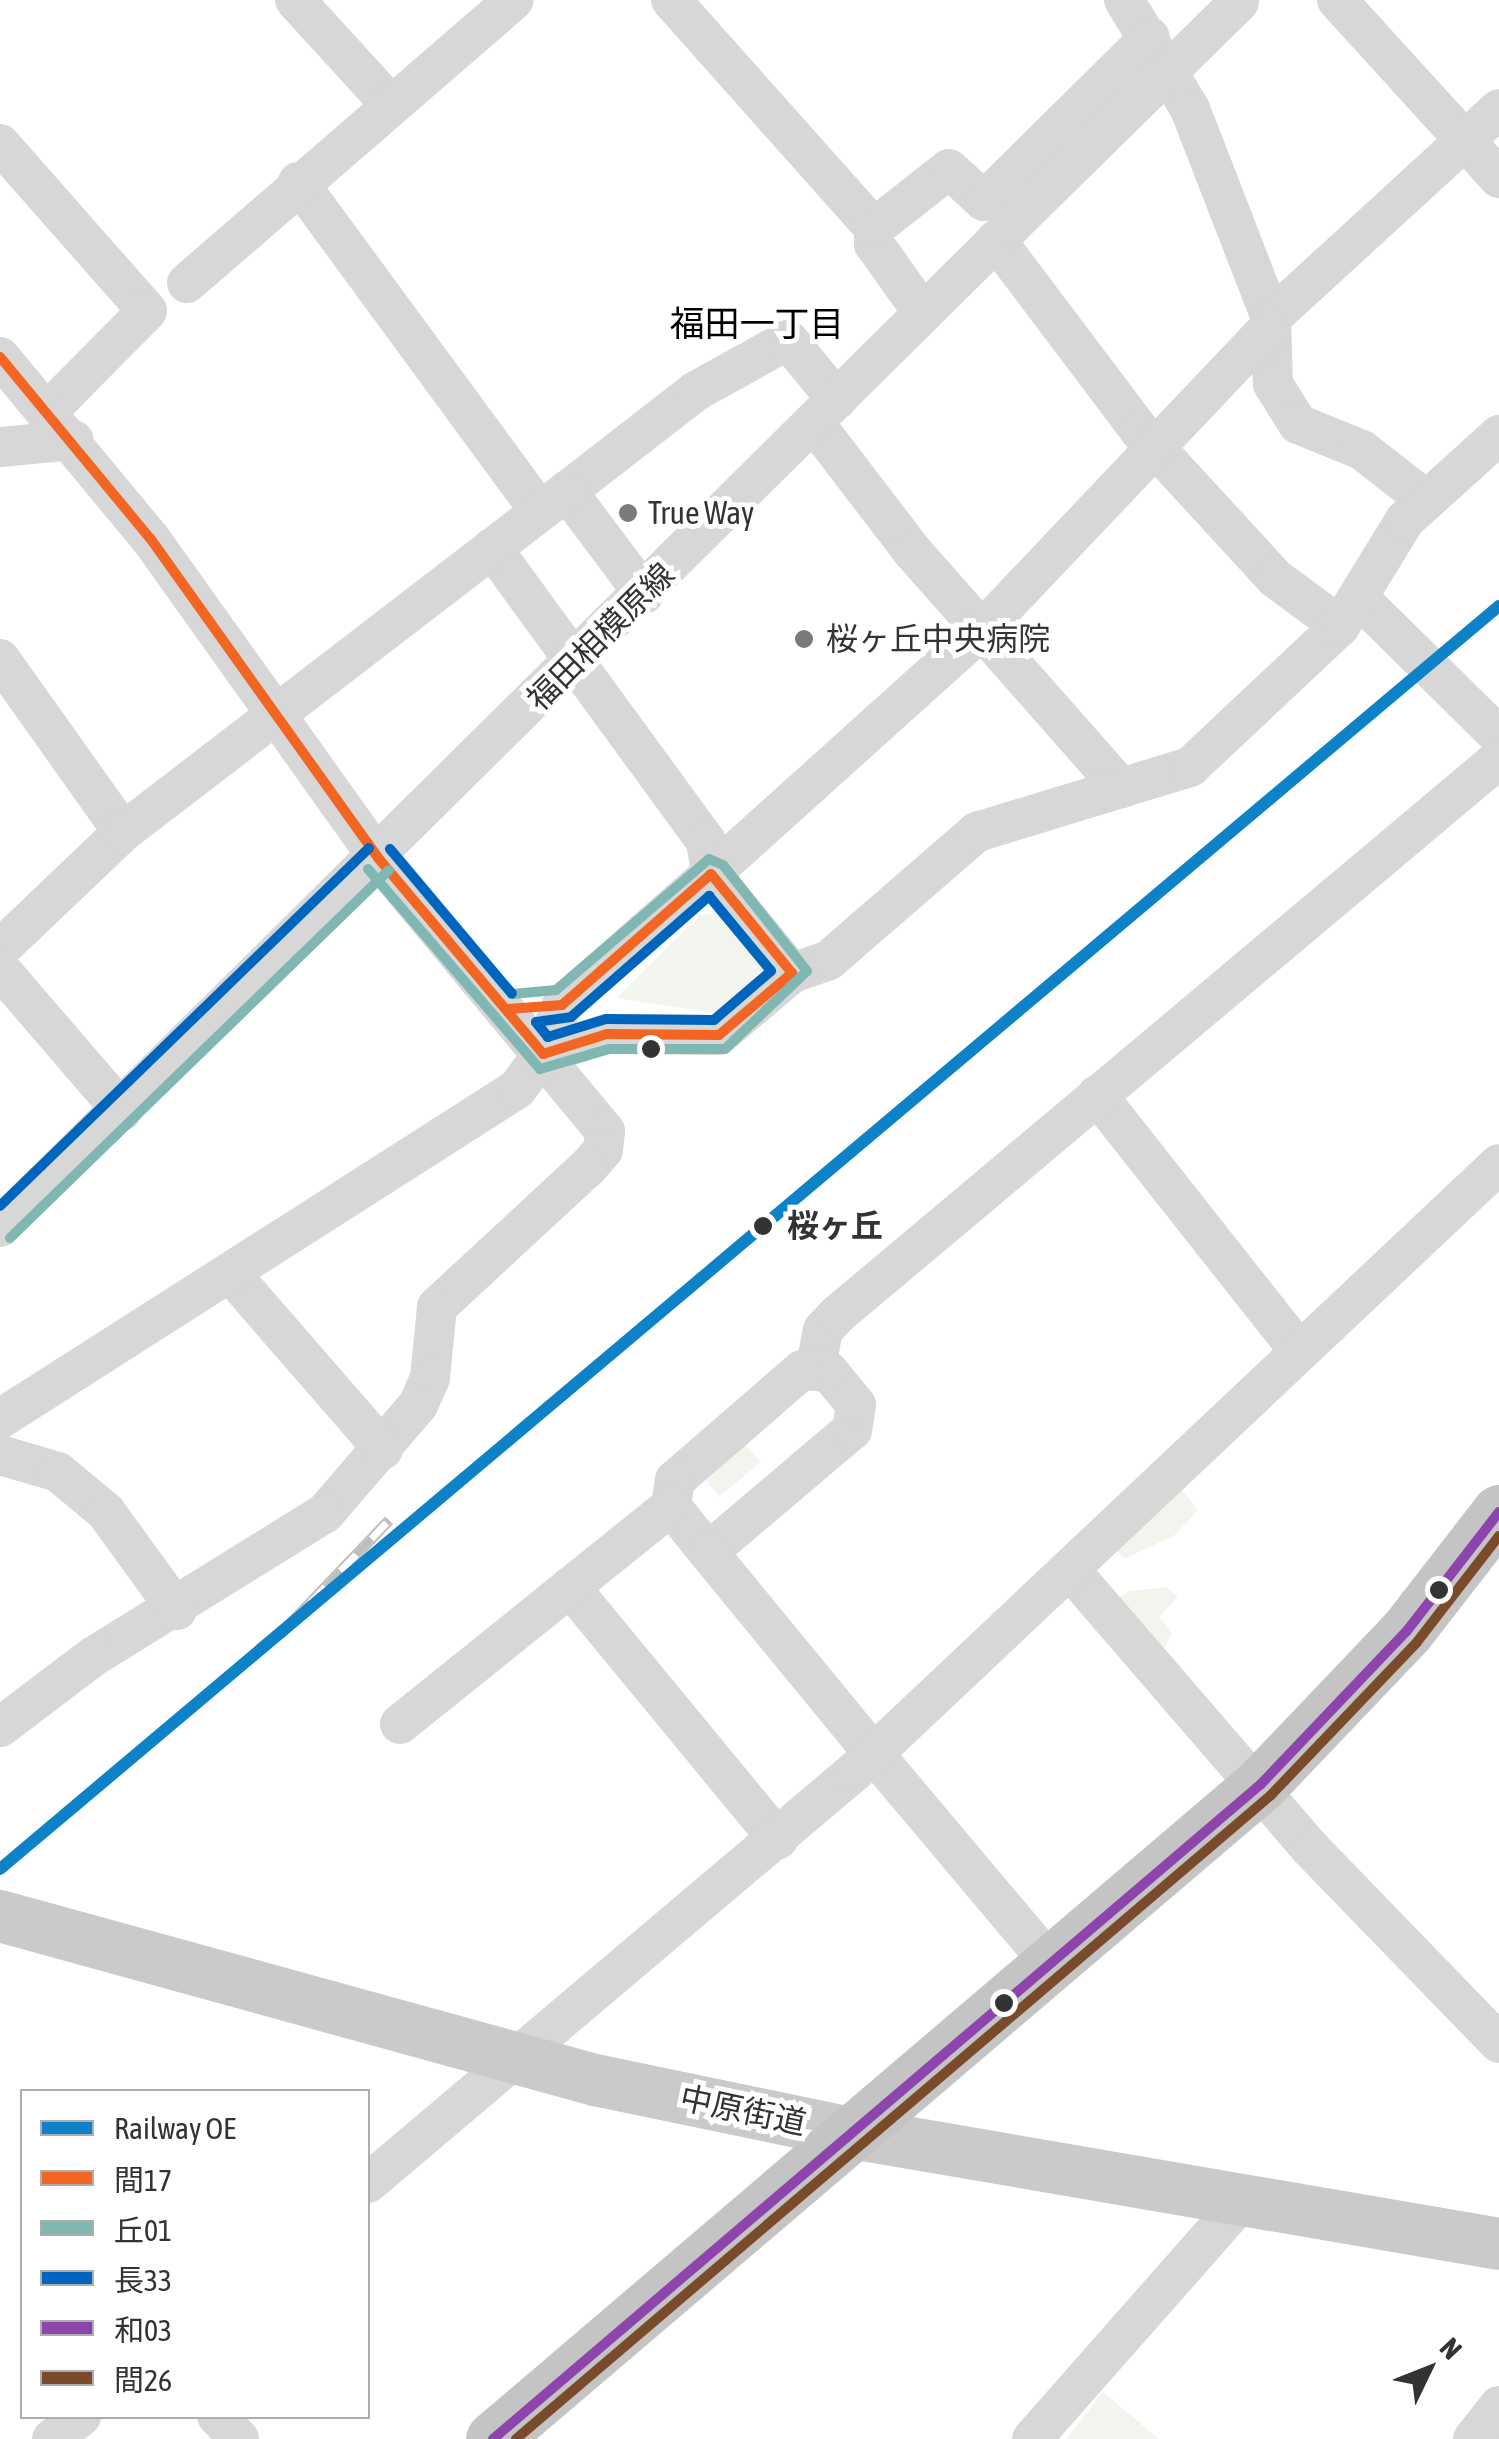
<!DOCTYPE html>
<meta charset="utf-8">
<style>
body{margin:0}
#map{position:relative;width:1499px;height:2439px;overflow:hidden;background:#fff;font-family:"Asap Condensed","Noto Sans JP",sans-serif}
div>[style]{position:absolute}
.green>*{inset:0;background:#f1f5ed}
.minor>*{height:40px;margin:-20px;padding:0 20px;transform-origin:20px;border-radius:20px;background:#d7d7d7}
.major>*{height:52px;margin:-26px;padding:0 26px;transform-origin:26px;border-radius:26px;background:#cacaca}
.highway>*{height:55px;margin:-27.5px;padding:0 27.5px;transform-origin:27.5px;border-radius:27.5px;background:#c4c4c4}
.rail>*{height:11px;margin-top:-5.5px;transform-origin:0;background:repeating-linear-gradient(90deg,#fff 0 22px,#bebebe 0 44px);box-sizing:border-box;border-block:2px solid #bebebe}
.minor-bridge>*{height:40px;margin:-20px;padding:0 20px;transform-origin:20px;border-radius:20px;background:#d7d7d7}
.bus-1>*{height:10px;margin:-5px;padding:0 5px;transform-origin:5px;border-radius:5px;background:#f26522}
.bus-2>*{height:10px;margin:-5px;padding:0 5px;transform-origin:5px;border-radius:5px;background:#80b7b3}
.bus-3>*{height:10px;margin:-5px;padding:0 5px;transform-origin:5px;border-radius:5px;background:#0065bd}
.bus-4>*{height:10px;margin:-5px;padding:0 5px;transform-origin:5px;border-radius:5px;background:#8e44ad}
.bus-5>*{height:10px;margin:-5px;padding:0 5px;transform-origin:5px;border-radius:5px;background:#7a4b2a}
.rail-1>*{height:12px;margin:-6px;padding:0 6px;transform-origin:6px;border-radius:6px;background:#0d82c7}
.dots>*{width:28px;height:28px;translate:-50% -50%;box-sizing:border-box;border:5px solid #fff;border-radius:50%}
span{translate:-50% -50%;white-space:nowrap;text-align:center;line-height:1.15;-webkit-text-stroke:10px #fff;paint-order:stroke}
.poi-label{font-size:32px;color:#333}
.left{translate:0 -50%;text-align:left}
.street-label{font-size:32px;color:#333}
.stop-label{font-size:32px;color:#333;font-weight:700}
.neighbourhood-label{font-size:35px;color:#000}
.legend{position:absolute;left:20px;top:2089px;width:350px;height:330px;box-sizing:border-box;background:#fff;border:2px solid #adadad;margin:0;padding:12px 18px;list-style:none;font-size:30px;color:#333}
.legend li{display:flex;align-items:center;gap:20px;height:50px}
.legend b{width:50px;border:2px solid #adadad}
.north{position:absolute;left:1379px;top:2319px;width:100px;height:100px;-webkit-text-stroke:8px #fff;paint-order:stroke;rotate:47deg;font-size:28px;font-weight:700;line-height:40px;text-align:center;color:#333}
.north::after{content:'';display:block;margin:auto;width:35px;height:45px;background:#333;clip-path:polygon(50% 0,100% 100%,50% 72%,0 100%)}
</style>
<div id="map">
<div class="green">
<div style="clip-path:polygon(716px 913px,763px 969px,720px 1014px,617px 998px,700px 915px)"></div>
<div style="clip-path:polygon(744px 1444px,761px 1462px,719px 1497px,706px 1479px)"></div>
<div style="clip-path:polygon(1175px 1482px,1198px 1510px,1175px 1535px,1124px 1559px,1113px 1546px)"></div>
<div style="clip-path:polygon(1166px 1587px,1178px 1597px,1159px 1617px,1172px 1633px,1162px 1653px,1112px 1604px,1129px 1591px)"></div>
<div style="clip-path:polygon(1103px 2392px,1159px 2439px,1066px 2439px)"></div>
</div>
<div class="minor">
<div style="left:295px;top:0;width:142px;rotate:47.6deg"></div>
<div style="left:671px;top:0;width:305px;rotate:48.3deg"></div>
<div style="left:874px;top:228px;width:16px;rotate:90deg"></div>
<div style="left:874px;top:244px;width:85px;rotate:54.6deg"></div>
<div style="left:1124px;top:0;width:127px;rotate:58.8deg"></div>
<div style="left:1190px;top:109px;width:224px;rotate:68.8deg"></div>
<div style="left:1271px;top:318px;width:66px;rotate:88.3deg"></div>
<div style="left:1273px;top:384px;width:47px;rotate:58deg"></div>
<div style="left:1298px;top:424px;width:69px;rotate:22.1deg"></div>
<div style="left:1362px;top:450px;width:81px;rotate:38deg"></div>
<div style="left:1337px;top:0;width:241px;rotate:47.7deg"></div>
<div style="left:0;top:144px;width:222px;rotate:48.6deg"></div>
<div style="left:147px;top:311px;width:141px;rotate:134.7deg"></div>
<div style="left:298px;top:182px;width:408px;rotate:53.7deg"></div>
<div style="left:874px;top:228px;width:95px;rotate:-38.2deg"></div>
<div style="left:949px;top:169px;width:47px;rotate:42.4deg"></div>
<div style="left:984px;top:201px;width:233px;rotate:-44.7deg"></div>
<div style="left:996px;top:240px;width:238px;rotate:53deg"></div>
<div style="left:1139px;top:430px;width:201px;rotate:47.4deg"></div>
<div style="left:1275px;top:578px;width:81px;rotate:36.4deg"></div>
<div style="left:187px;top:283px;width:432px;rotate:-40.9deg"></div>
<div style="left:1271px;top:318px;width:309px;rotate:-42.5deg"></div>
<div style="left:0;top:357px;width:235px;rotate:50.4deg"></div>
<div style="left:150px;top:538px;width:394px;rotate:54.5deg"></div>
<div style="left:379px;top:859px;width:354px;rotate:50.3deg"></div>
<div style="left:605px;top:1131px;width:19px;rotate:96deg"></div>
<div style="left:603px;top:1150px;width:23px;rotate:131deg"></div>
<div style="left:588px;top:1167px;width:206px;rotate:137.2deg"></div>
<div style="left:437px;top:1307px;width:71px;rotate:95.6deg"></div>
<div style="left:430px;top:1378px;width:30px;rotate:114deg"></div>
<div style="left:418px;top:1405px;width:143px;rotate:130.7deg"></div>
<div style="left:325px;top:1513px;width:272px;rotate:148.2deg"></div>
<div style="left:94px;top:1656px;width:118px;rotate:142.9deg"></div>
<div style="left:815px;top:424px;width:161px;rotate:52.6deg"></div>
<div style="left:913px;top:552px;width:315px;rotate:48.6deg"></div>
<div style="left:0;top:447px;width:74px;rotate:-5.4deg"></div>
<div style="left:492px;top:548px;width:363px;rotate:53.9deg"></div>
<div style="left:706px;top:841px;width:33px;rotate:81deg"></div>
<div style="left:644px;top:594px;width:129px;rotate:-126.8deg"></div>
<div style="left:567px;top:491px;width:163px;rotate:-37.8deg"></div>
<div style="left:696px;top:391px;width:105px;rotate:-29deg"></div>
<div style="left:788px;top:340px;width:77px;rotate:50.8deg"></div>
<div style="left:1362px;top:601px;width:192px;rotate:44.6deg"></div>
<div style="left:0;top:659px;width:212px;rotate:54.6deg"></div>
<div style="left:711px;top:874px;width:367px;rotate:-42deg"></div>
<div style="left:984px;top:628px;width:414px;rotate:-46.5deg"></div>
<div style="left:0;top:949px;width:170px;rotate:-43.6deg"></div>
<div style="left:123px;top:832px;width:560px;rotate:-37.52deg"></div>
<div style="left:0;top:969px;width:187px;rotate:49.3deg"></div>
<div style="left:543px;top:1054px;width:67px;rotate:-17.4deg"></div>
<div style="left:607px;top:1034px;width:112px;rotate:0.5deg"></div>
<div style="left:719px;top:1035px;width:96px;rotate:-40.3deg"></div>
<div style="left:792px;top:973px;width:39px;rotate:-19deg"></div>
<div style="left:829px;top:960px;width:196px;rotate:-40.9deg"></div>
<div style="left:977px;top:832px;width:223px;rotate:-17deg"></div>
<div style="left:1190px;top:767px;width:206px;rotate:-43.2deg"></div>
<div style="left:1340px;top:626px;width:124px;rotate:-58.5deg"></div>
<div style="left:1405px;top:520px;width:127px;rotate:-42.1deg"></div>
<div style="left:1097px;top:1095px;width:323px;rotate:51.7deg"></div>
<div style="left:0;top:1227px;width:1421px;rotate:-44.71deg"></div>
<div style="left:231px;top:1274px;width:232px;rotate:49deg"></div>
<div style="left:816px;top:1366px;width:37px;rotate:-79deg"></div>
<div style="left:823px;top:1330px;width:21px;rotate:-47deg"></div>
<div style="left:837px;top:1315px;width:865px;rotate:-40.03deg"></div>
<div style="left:0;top:1419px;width:613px;rotate:-32.55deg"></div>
<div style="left:517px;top:1089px;width:44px;rotate:-53.4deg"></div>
<div style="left:543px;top:1054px;width:53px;rotate:-68.8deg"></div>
<div style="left:562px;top:1005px;width:198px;rotate:-41.3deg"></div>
<div style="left:711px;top:874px;width:128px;rotate:50.7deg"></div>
<div style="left:0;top:1455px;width:60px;rotate:16.3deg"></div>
<div style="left:58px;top:1472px;width:62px;rotate:39.8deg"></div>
<div style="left:106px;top:1512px;width:121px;rotate:54.1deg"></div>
<div style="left:708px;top:1552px;width:189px;rotate:-40.3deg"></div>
<div style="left:852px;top:1430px;width:25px;rotate:-81deg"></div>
<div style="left:856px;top:1405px;width:43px;rotate:-129.3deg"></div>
<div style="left:829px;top:1372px;width:27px;rotate:-176deg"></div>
<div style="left:802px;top:1370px;width:168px;rotate:139.1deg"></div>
<div style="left:675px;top:1480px;width:26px;rotate:99deg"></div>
<div style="left:671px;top:1506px;width:59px;rotate:51.2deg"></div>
<div style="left:708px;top:1552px;width:261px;rotate:50.6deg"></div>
<div style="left:874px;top:1754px;width:275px;rotate:49.9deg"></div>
<div style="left:1071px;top:1571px;width:367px;rotate:49.2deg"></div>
<div style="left:1311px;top:1849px;width:270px;rotate:45.9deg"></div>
<div style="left:570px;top:1587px;width:327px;rotate:50.5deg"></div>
<div style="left:400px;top:1724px;width:348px;rotate:-38.8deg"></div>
<div style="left:368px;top:2183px;width:636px;rotate:-40.22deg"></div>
<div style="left:854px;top:1772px;width:886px;rotate:-43.31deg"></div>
<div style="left:217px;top:2416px;width:32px;rotate:46deg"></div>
<div style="left:52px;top:2439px;width:37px;rotate:-38deg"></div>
<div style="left:1032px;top:2439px;width:322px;rotate:-48.6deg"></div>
<div style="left:1473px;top:2439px;width:42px;rotate:-51.8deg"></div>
</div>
<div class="major">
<div style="left:0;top:1916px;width:617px;rotate:15.41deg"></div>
<div style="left:595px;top:2080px;width:262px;rotate:11.7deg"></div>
<div style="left:852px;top:2133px;width:656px;rotate:9.73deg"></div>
</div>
<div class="highway">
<div style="left:493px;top:2439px;width:1009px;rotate:-40.46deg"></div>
<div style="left:1261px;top:1784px;width:210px;rotate:-46.4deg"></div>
<div style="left:1406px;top:1632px;width:152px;rotate:-52.2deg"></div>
</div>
<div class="rail">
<div style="left:280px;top:1634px;width:158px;rotate:-46.3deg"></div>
</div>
<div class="minor-bridge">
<div style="left:1010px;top:227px;width:321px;rotate:-44.5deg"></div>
</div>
<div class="bus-1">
<div style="left:0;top:357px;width:235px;rotate:50.4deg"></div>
<div style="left:150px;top:538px;width:394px;rotate:54.5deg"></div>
<div style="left:379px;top:859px;width:255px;rotate:49.9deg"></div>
<div style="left:507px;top:1009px;width:55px;rotate:-4.2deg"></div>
<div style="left:562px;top:1005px;width:198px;rotate:-41.3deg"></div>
<div style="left:711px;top:874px;width:128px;rotate:50.7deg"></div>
<div style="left:543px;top:1054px;width:67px;rotate:-17.4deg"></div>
<div style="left:607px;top:1034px;width:112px;rotate:0.5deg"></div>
<div style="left:719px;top:1035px;width:96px;rotate:-40.3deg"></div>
</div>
<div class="bus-2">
<div style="left:368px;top:869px;width:264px;rotate:49.3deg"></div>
<div style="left:540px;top:1069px;width:72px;rotate:-16.2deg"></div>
<div style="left:609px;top:1049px;width:116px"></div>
<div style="left:725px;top:1049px;width:113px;rotate:-43.6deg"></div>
<div style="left:807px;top:971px;width:135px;rotate:-128.4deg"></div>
<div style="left:723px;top:865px;width:15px;rotate:-157deg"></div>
<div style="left:709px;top:859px;width:201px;rotate:139.4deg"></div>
<div style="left:556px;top:990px;width:44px;rotate:174.8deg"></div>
<div style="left:10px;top:1238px;width:528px;rotate:-44.16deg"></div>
</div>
<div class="bus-3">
<div style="left:390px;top:849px;width:189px;rotate:49.9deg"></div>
<div style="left:709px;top:896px;width:97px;rotate:50.4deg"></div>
<div style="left:771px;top:971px;width:75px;rotate:139.3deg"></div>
<div style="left:714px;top:1020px;width:108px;rotate:-179.5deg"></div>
<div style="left:606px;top:1019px;width:61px;rotate:162.8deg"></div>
<div style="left:548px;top:1037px;width:19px;rotate:-129deg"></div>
<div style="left:536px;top:1022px;width:35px;rotate:-8deg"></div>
<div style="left:571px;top:1017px;width:184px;rotate:-41.2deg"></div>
<div style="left:0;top:1206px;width:514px;rotate:-44.13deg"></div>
</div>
<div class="bus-4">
<div style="left:493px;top:2439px;width:1009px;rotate:-40.46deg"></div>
<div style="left:1261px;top:1784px;width:210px;rotate:-46.4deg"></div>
<div style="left:1406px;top:1632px;width:152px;rotate:-52.2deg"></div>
</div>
<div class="bus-5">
<div style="left:516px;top:2439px;width:992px;rotate:-40.46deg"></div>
<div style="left:1271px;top:1795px;width:211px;rotate:-46.3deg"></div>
<div style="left:1417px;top:1642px;width:134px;rotate:-52.3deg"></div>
</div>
<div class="rail-1">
<div style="left:0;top:1869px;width:1960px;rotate:-40.12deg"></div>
</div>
<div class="dots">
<div style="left:628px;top:513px;background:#7a7a7a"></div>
<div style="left:804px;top:639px;background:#7a7a7a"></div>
<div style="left:651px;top:1049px;background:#333"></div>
<div style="left:763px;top:1226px;background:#333"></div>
<div style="left:1439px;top:1590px;background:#333"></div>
<div style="left:1004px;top:2003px;background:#333"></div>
</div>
<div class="poi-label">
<span class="left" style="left:648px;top:513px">True Way</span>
<span class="left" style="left:826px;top:639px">桜ヶ丘中央病院</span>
</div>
<div class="street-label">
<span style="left:601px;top:637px;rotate:-45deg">福田相模原線</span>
<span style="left:743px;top:2111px;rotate:12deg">中原街道</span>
</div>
<div class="stop-label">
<span class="left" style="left:787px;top:1226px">桜ヶ丘</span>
</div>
<div class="neighbourhood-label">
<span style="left:757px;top:323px">福田一丁目</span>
</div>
<ul class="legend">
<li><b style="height:12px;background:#0d82c7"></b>Railway OE</li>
<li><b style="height:12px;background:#f26522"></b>間17</li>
<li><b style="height:12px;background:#80b7b3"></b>丘01</li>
<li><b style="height:12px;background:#0065bd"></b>長33</li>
<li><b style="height:12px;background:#8e44ad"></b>和03</li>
<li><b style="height:12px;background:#7a4b2a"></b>間26</li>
</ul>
<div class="north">N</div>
</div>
